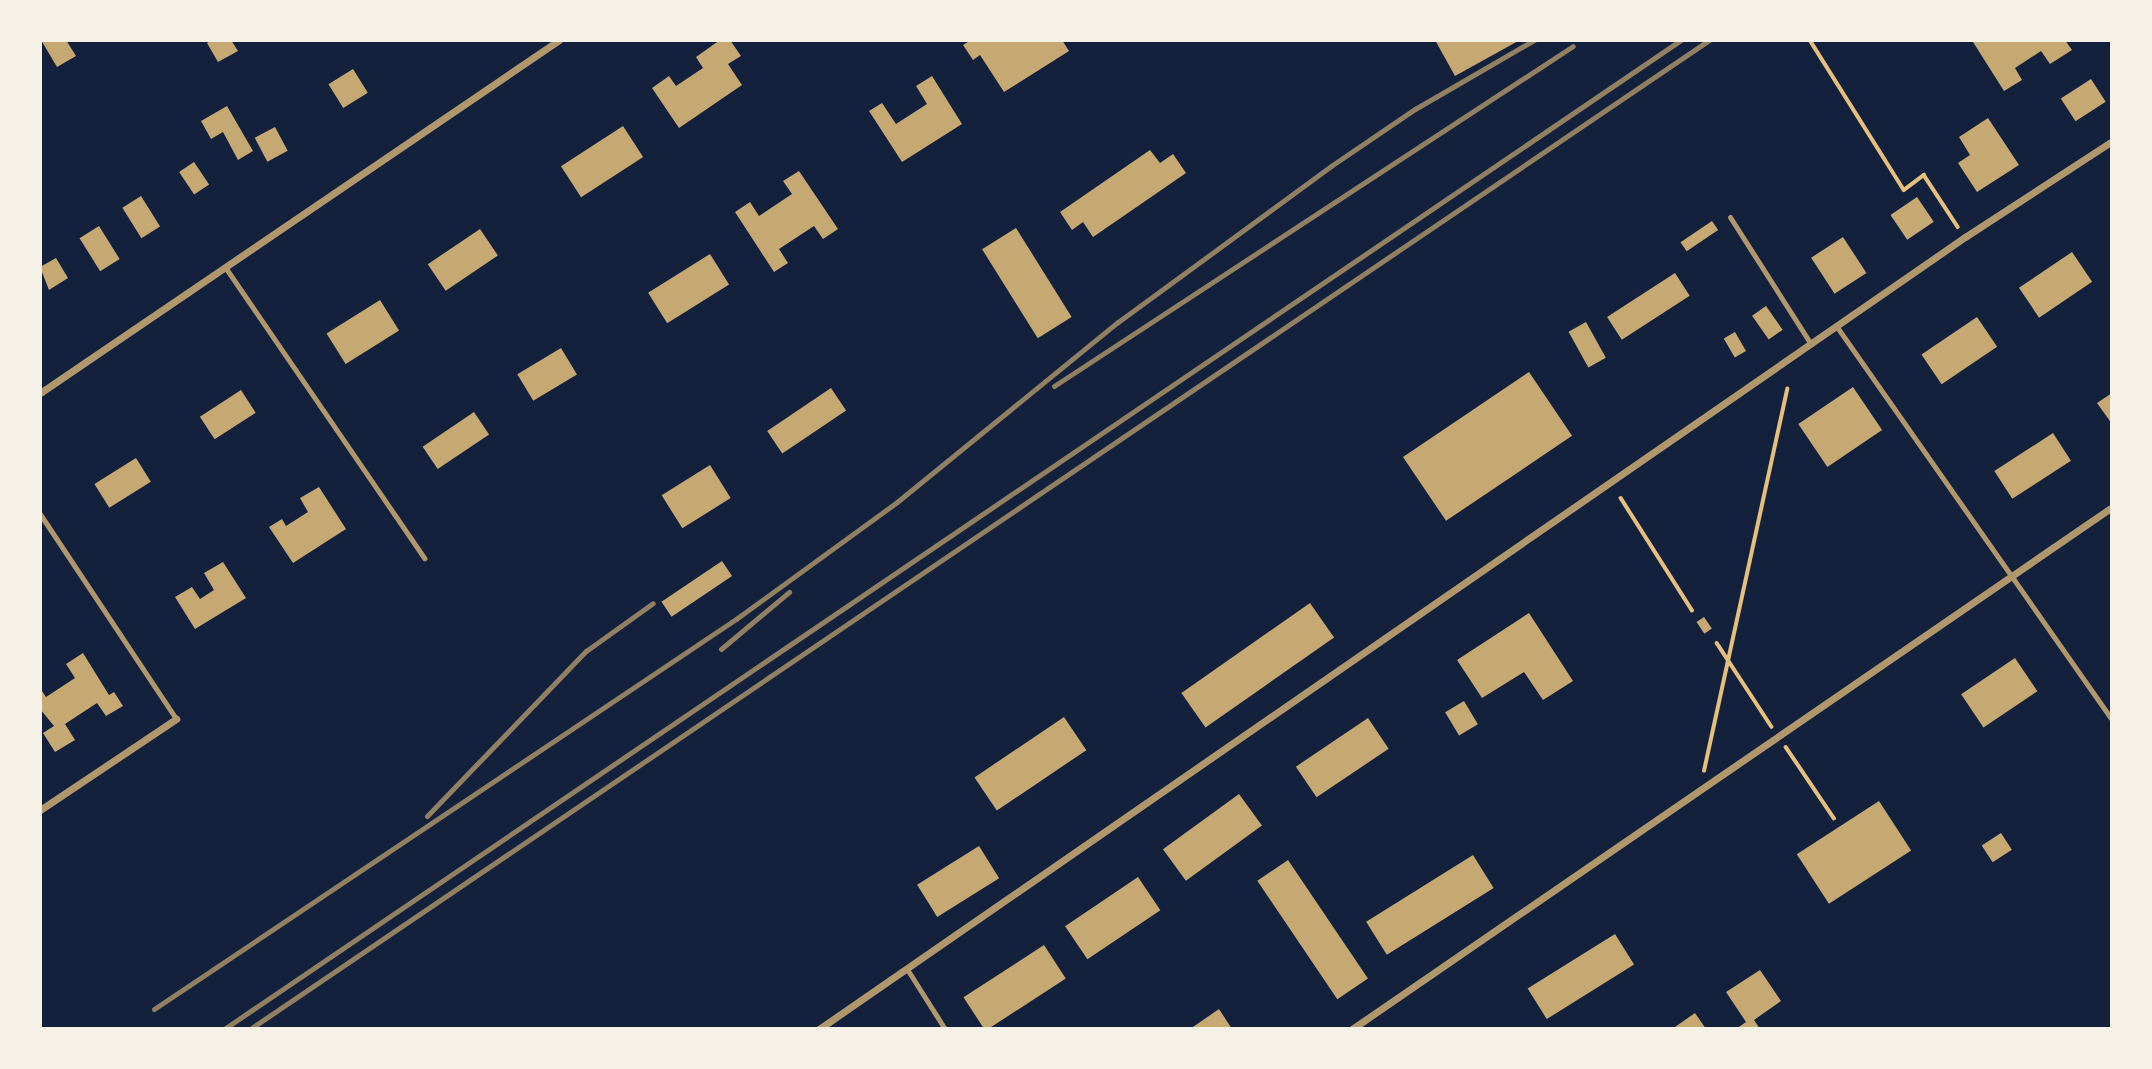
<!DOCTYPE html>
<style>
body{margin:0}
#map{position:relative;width:2152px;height:1069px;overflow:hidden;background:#14213d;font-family:"Source Sans 3",sans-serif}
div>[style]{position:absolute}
.building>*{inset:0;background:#c6a872;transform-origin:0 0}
.path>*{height:3.5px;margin:-1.75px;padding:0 1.75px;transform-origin:1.75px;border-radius:1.75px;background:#e5c07b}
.service>*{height:5px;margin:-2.5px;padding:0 2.5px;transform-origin:2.5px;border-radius:2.5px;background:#b1986c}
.minor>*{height:7px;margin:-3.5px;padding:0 3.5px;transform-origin:3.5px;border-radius:3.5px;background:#b1986c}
.rail>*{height:5px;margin:-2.5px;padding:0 2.5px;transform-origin:2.5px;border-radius:2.5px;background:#918062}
span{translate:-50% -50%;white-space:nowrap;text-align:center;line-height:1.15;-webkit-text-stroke:5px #f6f1e7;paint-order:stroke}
.frame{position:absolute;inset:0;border:42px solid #f6f1e7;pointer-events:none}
</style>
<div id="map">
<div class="building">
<div style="clip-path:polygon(41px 40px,66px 40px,76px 56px,57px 67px)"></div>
<div style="clip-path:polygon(212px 40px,231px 40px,238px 51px,218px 62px,207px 43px)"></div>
<div style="clip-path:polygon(720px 40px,730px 40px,741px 56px,728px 64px,742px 85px,679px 128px,652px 88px,669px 76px,676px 86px,703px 68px,696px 57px)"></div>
<div style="clip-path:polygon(971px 40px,1062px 40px,1069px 51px,1004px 92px,980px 55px,973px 60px,963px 45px)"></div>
<div style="clip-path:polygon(1435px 40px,1520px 40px,1455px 76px)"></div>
<div style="clip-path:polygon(1977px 40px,2065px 40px,2072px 50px,2050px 64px,2041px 51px,2015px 68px,2022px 80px,2004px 91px,1973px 42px)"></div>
<div style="left:353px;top:69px;width:28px;height:29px;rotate:58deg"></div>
<div style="clip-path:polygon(932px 76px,962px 124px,902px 162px,869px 111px,882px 103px,896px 124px,927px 104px,916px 86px)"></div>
<div style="left:2091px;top:79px;width:27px;height:36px;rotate:57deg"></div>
<div style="clip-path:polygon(227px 106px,253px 151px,238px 160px,223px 132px,211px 139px,201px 121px)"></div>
<div style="clip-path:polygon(1988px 118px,2019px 165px,1977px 192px,1958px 163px,1970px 155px,1959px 137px)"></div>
<div style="left:623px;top:126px;width:37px;height:74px;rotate:57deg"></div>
<div style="left:275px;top:127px;width:27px;height:23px;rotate:62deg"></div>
<div style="clip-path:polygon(1150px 150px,1160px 163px,1173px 154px,1186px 173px,1093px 237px,1083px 222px,1072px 230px,1060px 212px)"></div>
<div style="left:194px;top:162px;width:27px;height:18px;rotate:56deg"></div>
<div style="clip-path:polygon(799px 171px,838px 229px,823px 239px,814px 226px,779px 249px,788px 263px,774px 272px,735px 212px,750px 202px,759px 216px,792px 194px,783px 181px)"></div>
<div style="left:141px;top:196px;width:36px;height:22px;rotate:58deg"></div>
<div style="left:1917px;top:197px;width:30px;height:32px;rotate:56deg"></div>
<div style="left:1712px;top:221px;width:11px;height:38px;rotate:56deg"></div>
<div style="left:99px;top:226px;width:39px;height:23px;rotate:58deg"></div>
<div style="left:1016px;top:228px;width:105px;height:40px;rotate:58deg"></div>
<div style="left:480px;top:229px;width:32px;height:63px;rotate:56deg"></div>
<div style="left:1843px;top:237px;width:43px;height:38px;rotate:57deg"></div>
<div style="left:2072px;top:252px;width:36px;height:64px;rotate:56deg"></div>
<div style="left:710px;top:254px;width:36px;height:73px;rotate:58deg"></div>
<div style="clip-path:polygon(56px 258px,68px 278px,49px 290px,40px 267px)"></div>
<div style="left:1675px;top:273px;width:27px;height:81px;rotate:57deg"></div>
<div style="left:380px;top:300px;width:36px;height:63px;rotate:58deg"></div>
<div style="left:1766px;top:306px;width:29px;height:17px;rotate:55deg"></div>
<div style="left:1977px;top:317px;width:36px;height:67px;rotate:56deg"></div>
<div style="left:1586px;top:322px;width:41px;height:20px;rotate:61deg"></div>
<div style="left:1735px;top:332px;width:22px;height:13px;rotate:60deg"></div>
<div style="left:561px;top:348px;width:31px;height:51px;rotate:59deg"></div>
<div style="left:1529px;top:372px;width:77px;height:152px;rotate:56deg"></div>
<div style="left:1853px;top:387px;width:52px;height:66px;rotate:56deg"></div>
<div style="left:831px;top:388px;width:27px;height:77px;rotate:56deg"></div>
<div style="left:241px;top:390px;width:27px;height:49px;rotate:57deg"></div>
<div style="clip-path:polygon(2112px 393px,2112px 424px,2097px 403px)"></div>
<div style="left:474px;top:412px;width:27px;height:62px;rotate:56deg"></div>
<div style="left:2053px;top:433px;width:33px;height:70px;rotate:57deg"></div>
<div style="left:136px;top:458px;width:28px;height:49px;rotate:58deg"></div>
<div style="left:710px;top:465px;width:39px;height:57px;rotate:58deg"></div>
<div style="clip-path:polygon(319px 487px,346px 529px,293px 563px,269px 527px,282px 519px,286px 526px,308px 512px,300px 498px)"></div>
<div style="left:722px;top:561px;width:18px;height:73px;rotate:56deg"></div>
<div style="clip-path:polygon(223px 562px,246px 598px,195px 629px,175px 597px,192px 587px,200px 599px,214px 590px,204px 573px)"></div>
<div style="left:1310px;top:603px;width:42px;height:157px;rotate:55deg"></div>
<div style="clip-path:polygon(1529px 613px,1573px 681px,1543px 700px,1524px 672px,1482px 698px,1457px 660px)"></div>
<div style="left:1704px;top:617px;width:14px;height:9px;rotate:56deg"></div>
<div style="clip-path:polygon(83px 653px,109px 695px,114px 692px,123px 706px,106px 716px,97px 703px,65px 724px,75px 740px,55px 752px,43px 733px,54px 726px,40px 709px,40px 688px,46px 697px,75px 678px,66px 664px)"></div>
<div style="left:2015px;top:658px;width:40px;height:65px;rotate:56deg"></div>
<div style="left:1464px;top:701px;width:27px;height:22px;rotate:59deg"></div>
<div style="left:1064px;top:717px;width:40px;height:108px;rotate:56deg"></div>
<div style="left:1368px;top:718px;width:37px;height:87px;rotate:56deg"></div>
<div style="left:1239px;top:794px;width:39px;height:94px;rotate:54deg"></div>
<div style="left:1879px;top:801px;width:59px;height:98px;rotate:57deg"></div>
<div style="left:2001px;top:833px;width:20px;height:23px;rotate:57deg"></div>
<div style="left:979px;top:846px;width:38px;height:73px;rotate:58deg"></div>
<div style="left:1473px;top:855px;width:39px;height:126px;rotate:58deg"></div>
<div style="left:1288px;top:860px;width:143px;height:37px;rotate:56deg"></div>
<div style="left:1138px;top:877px;width:40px;height:88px;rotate:56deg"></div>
<div style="left:1615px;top:934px;width:36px;height:103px;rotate:58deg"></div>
<div style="left:1044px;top:945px;width:40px;height:96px;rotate:57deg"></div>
<div style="clip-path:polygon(1760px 970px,1781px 1001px,1754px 1020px,1760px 1029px,1736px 1029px,1746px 1022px,1726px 992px)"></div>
<div style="clip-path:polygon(1219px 1009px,1232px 1029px,1190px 1029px)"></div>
<div style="clip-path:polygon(1695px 1013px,1706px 1029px,1672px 1029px)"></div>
</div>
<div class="path">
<div style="left:1810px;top:40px;width:177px;rotate:57.9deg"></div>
<div style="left:1904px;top:190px;width:25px;rotate:-37deg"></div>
<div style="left:1924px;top:175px;width:62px;rotate:56.8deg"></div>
<div style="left:1621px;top:498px;width:133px;rotate:57.6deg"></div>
<div style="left:1717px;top:643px;width:100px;rotate:56.8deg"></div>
<div style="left:1786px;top:747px;width:86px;rotate:55.9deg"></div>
<div style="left:1704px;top:771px;width:391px;rotate:-77.7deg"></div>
</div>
<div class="service">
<div style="left:1730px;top:217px;width:151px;rotate:57.5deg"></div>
<div style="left:225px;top:267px;width:353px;rotate:55.6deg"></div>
<div style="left:1837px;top:327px;width:480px;rotate:55deg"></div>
<div style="left:40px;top:514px;width:246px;rotate:56.4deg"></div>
<div style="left:907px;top:969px;width:71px;rotate:57.7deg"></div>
</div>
<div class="minor">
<div style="left:40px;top:393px;width:628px;rotate:-34.22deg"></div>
<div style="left:40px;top:810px;width:164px;rotate:-33.8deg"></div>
<div style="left:819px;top:1029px;width:1393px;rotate:-34.65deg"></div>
<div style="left:1965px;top:237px;width:176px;rotate:-33.1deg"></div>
<div style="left:1352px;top:1029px;width:922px;rotate:-34.48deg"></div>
</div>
<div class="rail">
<div style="left:1054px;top:386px;width:620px;rotate:-33.23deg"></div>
<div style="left:721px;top:649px;width:89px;rotate:-40deg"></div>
<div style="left:427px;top:816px;width:229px;rotate:-46.1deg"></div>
<div style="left:586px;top:651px;width:82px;rotate:-35.6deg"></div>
<div style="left:154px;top:1009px;width:701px;rotate:-33.83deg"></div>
<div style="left:736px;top:619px;width:199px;rotate:-36deg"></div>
<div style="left:897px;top:502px;width:285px;rotate:-39.2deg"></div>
<div style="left:1118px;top:322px;width:264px;rotate:-36.2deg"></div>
<div style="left:1331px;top:166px;width:102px;rotate:-34.2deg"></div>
<div style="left:1415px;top:109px;width:138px;rotate:-30.1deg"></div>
<div style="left:224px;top:1029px;width:1761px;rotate:-34.17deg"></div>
<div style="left:250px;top:1029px;width:1763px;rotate:-34.13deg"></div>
</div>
<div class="frame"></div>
</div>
